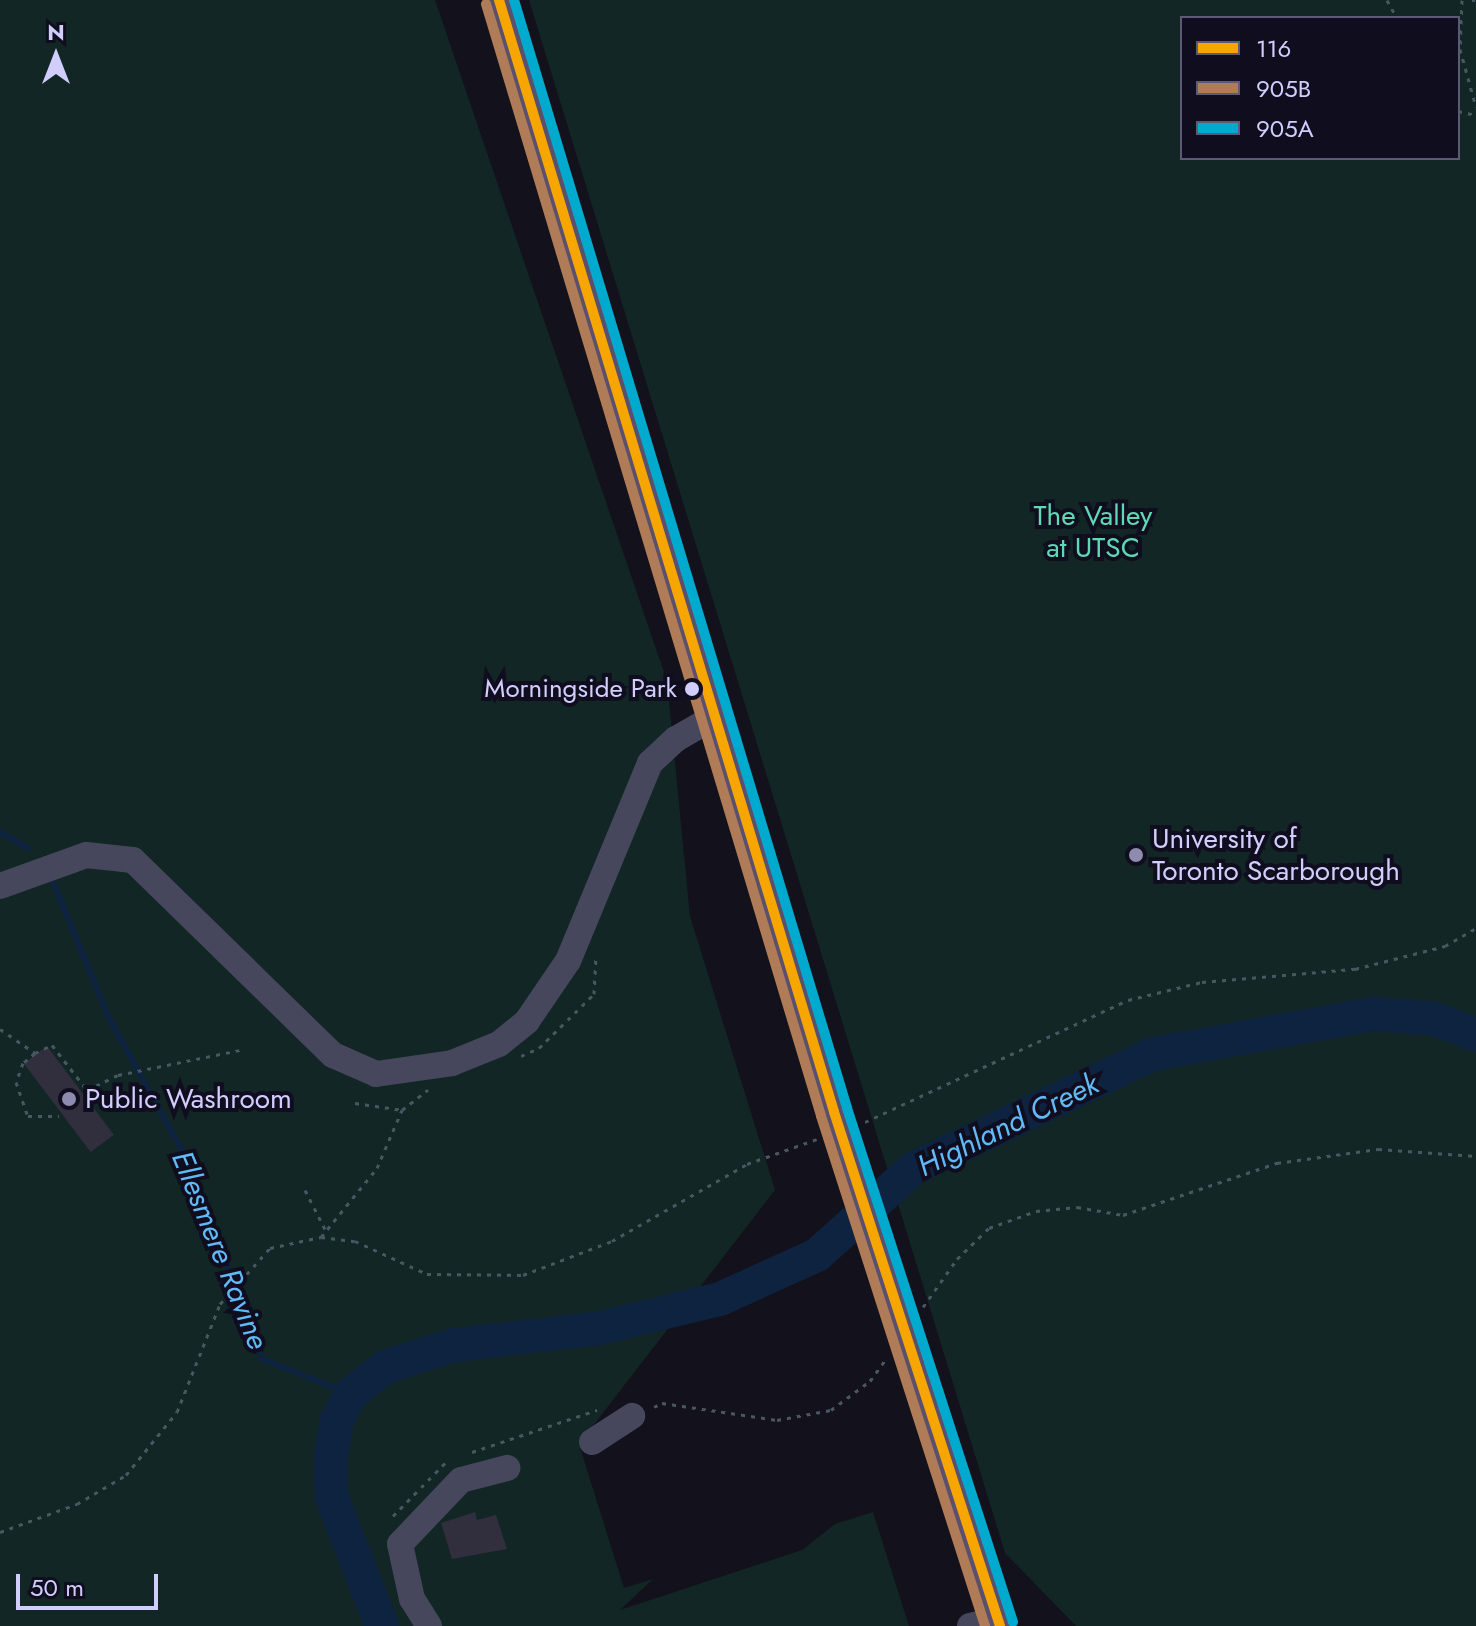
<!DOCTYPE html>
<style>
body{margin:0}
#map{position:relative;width:1476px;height:1626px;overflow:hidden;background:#13111b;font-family:Jost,sans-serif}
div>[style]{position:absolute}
.green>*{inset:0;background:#112625}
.stream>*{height:6px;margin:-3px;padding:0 3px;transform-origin:3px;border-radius:3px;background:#0e233f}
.river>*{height:34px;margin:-17px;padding:0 17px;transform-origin:17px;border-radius:17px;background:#0e233f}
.building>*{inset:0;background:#312f3d;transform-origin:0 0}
.path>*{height:3px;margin-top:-1.5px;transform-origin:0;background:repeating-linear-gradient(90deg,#495762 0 4px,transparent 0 10px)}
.minor>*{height:26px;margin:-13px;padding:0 13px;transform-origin:13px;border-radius:13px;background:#46475c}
.major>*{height:32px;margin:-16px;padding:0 16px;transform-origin:16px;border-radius:16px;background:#5a506d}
.bus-1>*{height:10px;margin:-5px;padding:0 5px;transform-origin:5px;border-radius:5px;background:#f7a600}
.bus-2>*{height:10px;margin:-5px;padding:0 5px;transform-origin:5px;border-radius:5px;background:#b07c57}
.bus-3>*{height:10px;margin:-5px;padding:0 5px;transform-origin:5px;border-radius:5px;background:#00a9ce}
.dots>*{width:22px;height:22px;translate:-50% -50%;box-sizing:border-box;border:4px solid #100d1f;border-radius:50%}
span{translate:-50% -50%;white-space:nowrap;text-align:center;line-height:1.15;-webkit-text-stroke:8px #100d1f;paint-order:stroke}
.bus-label{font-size:26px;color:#d1cefd}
.right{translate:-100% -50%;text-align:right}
.park-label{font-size:28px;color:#5ed9b4}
.poi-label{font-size:28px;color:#d1cefd}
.left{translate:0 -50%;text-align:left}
.water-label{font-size:30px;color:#60baf8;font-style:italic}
.legend{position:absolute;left:1180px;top:16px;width:280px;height:144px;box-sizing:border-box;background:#100d1f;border:2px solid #5d5a78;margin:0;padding:10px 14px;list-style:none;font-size:24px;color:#d1cefd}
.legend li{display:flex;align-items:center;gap:16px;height:40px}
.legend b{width:40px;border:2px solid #5d5a78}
.north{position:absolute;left:16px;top:16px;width:80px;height:80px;-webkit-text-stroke:6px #100d1f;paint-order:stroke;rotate:0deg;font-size:22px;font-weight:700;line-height:32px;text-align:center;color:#d1cefd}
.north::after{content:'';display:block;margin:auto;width:28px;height:36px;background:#d1cefd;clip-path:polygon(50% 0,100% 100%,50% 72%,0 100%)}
.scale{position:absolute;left:16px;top:1574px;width:142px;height:36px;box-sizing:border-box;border:4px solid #d1cefd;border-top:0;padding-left:10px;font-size:24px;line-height:28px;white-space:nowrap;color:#d1cefd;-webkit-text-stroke:6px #100d1f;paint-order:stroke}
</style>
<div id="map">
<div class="green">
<div style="clip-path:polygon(0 0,435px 0,667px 681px,690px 916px,775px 1190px,579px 1444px,624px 1588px,653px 1579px,620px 1610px,802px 1550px,835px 1524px,873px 1512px,909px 1626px,0 1626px)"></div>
<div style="clip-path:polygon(evenodd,529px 0,1476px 0,1476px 1626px,1076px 1626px,1005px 1553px,529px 0,1182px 18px,1458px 18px,1458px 158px,1182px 158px,1182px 18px)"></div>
</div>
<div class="stream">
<div style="left:0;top:832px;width:32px;rotate:30deg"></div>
<div style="left:53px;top:882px;width:147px;rotate:67.6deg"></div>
<div style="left:109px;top:1018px;width:168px;rotate:61.1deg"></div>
<div style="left:190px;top:1165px;width:207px;rotate:69.6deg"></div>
<div style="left:262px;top:1359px;width:96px;rotate:21.5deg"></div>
</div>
<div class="river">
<div style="left:382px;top:1626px;width:141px;rotate:-111.3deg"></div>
<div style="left:331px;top:1495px;width:39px;rotate:-90deg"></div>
<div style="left:331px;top:1456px;width:36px;rotate:-81deg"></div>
<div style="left:337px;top:1420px;width:30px;rotate:-62deg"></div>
<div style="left:351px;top:1394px;width:43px;rotate:-38.5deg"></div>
<div style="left:385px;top:1367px;width:72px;rotate:-17.7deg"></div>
<div style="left:454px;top:1345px;width:147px;rotate:-6.6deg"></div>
<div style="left:600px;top:1328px;width:123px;rotate:-13.6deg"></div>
<div style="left:720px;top:1299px;width:107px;rotate:-24.4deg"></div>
<div style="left:817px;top:1255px;width:130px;rotate:-41.9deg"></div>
<div style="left:914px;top:1168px;width:265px;rotate:-25.5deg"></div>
<div style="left:1153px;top:1054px;width:225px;rotate:-10.3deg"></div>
<div style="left:1374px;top:1014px;width:61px;rotate:4.7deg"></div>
<div style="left:1435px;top:1019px;width:44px;rotate:21.3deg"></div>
</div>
<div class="building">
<div style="left:47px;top:1046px;width:111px;height:29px;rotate:53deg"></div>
<div style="clip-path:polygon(475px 1512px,477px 1520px,496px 1515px,507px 1549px,452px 1559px,441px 1523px)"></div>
</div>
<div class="path">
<div style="left:1387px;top:0;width:21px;rotate:61deg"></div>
<div style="left:1462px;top:0;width:49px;rotate:92.3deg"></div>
<div style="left:1460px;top:49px;width:60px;rotate:74.6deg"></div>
<div style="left:1472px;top:0;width:3px"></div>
<div style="left:1458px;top:111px;width:18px;rotate:13deg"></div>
<div style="left:0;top:1029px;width:42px;rotate:34.4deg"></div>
<div style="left:35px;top:1053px;width:16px;rotate:140deg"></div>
<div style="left:23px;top:1063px;width:20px;rotate:110deg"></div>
<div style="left:16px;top:1082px;width:36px;rotate:71deg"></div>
<div style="left:28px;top:1116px;width:31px"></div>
<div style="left:35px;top:1053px;width:19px;rotate:-25deg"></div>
<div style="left:52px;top:1045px;width:57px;rotate:52.1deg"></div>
<div style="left:87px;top:1090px;width:34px;rotate:-26deg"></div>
<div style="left:118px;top:1075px;width:125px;rotate:-11.6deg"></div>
<div style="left:521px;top:1056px;width:20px;rotate:-24deg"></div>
<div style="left:539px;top:1048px;width:77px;rotate:-44.5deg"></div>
<div style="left:594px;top:994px;width:39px;rotate:-87deg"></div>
<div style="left:355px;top:1103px;width:48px;rotate:8.5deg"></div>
<div style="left:865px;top:1122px;width:290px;rotate:-24.9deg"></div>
<div style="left:1128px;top:1000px;width:76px;rotate:-13.7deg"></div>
<div style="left:1202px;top:982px;width:154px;rotate:-4.9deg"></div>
<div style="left:1355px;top:969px;width:93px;rotate:-14.3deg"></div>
<div style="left:1445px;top:946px;width:36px;rotate:-30deg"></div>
<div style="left:305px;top:1190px;width:44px;rotate:62.9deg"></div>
<div style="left:321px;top:1237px;width:89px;rotate:-50.9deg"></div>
<div style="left:377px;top:1168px;width:63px;rotate:-66.7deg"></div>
<div style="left:402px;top:1110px;width:33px;rotate:-38deg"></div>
<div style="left:923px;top:1307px;width:59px;rotate:-54.7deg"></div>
<div style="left:957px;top:1259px;width:45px;rotate:-44.1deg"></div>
<div style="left:989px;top:1228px;width:50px;rotate:-19.9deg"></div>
<div style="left:1036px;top:1211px;width:41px;rotate:-5.6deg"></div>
<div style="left:1077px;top:1207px;width:47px;rotate:9.9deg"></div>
<div style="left:1123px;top:1215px;width:163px;rotate:-18.7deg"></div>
<div style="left:1277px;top:1163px;width:102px;rotate:-7.9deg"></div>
<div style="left:1378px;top:1149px;width:98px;rotate:4.1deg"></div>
<div style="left:654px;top:1407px;width:9px;rotate:-27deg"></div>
<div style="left:662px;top:1403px;width:116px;rotate:8.4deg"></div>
<div style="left:777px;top:1420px;width:55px;rotate:-10.5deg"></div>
<div style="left:831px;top:1410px;width:49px;rotate:-36.6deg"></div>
<div style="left:870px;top:1381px;width:27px;rotate:-54deg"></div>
<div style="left:472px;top:1452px;width:132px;rotate:-18.6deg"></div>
<div style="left:393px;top:1516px;width:76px;rotate:-45.5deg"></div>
<div style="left:0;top:1532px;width:82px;rotate:-20deg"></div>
<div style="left:77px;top:1504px;width:57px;rotate:-30.6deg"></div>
<div style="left:126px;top:1475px;width:81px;rotate:-51deg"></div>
<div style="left:177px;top:1412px;width:116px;rotate:-68.3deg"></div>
<div style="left:220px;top:1304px;width:75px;rotate:-48.2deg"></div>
<div style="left:270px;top:1248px;width:52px;rotate:-12.2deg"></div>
<div style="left:321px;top:1237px;width:34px;rotate:7deg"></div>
<div style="left:355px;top:1241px;width:79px;rotate:24.6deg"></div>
<div style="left:427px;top:1274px;width:96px;rotate:0.6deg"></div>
<div style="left:523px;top:1275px;width:95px;rotate:-20.9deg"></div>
<div style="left:612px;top:1241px;width:155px;rotate:-29.7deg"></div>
<div style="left:747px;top:1164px;width:74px;rotate:-19.7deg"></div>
</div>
<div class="minor">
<div style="left:0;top:886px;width:91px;rotate:-19.8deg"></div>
<div style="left:86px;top:855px;width:47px;rotate:6.1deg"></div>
<div style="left:133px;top:860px;width:279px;rotate:44.3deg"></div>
<div style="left:333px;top:1055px;width:47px;rotate:23.8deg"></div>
<div style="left:376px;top:1074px;width:77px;rotate:-8.2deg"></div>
<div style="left:452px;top:1063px;width:51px;rotate:-22deg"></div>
<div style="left:499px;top:1044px;width:36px;rotate:-39deg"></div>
<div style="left:527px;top:1021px;width:73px;rotate:-55.7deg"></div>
<div style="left:568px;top:961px;width:214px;rotate:-67.5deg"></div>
<div style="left:650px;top:763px;width:35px;rotate:-43deg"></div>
<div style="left:676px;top:739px;width:46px;rotate:-29.9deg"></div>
<div style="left:592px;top:1442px;width:48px;rotate:-33deg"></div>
<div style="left:429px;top:1626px;width:32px;rotate:-122deg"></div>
<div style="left:412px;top:1599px;width:56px;rotate:-102.3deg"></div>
<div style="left:400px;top:1544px;width:88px;rotate:-46.4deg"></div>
<div style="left:461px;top:1480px;width:48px;rotate:-14.6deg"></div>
<div style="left:970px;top:1626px;width:28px;rotate:-13deg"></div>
</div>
<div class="major">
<div style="left:499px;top:0;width:1161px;rotate:73.23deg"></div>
<div style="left:834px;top:1112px;width:540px;rotate:72.1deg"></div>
</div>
<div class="bus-1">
<div style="left:499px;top:0;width:1161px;rotate:73.23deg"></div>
<div style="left:834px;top:1112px;width:540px;rotate:72.1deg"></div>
</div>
<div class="bus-2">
<div style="left:486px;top:4px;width:1161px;rotate:73.23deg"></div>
<div style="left:821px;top:1116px;width:536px;rotate:72.17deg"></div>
</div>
<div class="bus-3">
<div style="left:514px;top:0;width:1157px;rotate:73.27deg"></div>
<div style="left:847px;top:1108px;width:540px;rotate:72.1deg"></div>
</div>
<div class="dots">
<div style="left:692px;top:689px;background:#d1cefd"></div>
<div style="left:1136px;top:855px;background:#8e8cae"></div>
<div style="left:69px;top:1099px;background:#8e8cae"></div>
</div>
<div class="bus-label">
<span class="right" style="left:677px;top:689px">Morningside Park</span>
</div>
<div class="park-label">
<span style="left:1093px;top:532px">The Valley<br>at UTSC</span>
</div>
<div class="poi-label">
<span class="left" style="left:1152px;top:855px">University of<br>Toronto Scarborough</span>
<span class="left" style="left:85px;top:1099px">Public Washroom</span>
</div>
<div class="water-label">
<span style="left:1008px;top:1125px;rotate:-26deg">Highland Creek</span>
<span style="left:220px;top:1250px;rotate:68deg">Ellesmere Ravine</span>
</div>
<ul class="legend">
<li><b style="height:10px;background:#f7a600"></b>116</li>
<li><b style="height:10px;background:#b07c57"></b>905B</li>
<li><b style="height:10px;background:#00a9ce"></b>905A</li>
</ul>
<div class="north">N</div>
<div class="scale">50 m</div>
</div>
